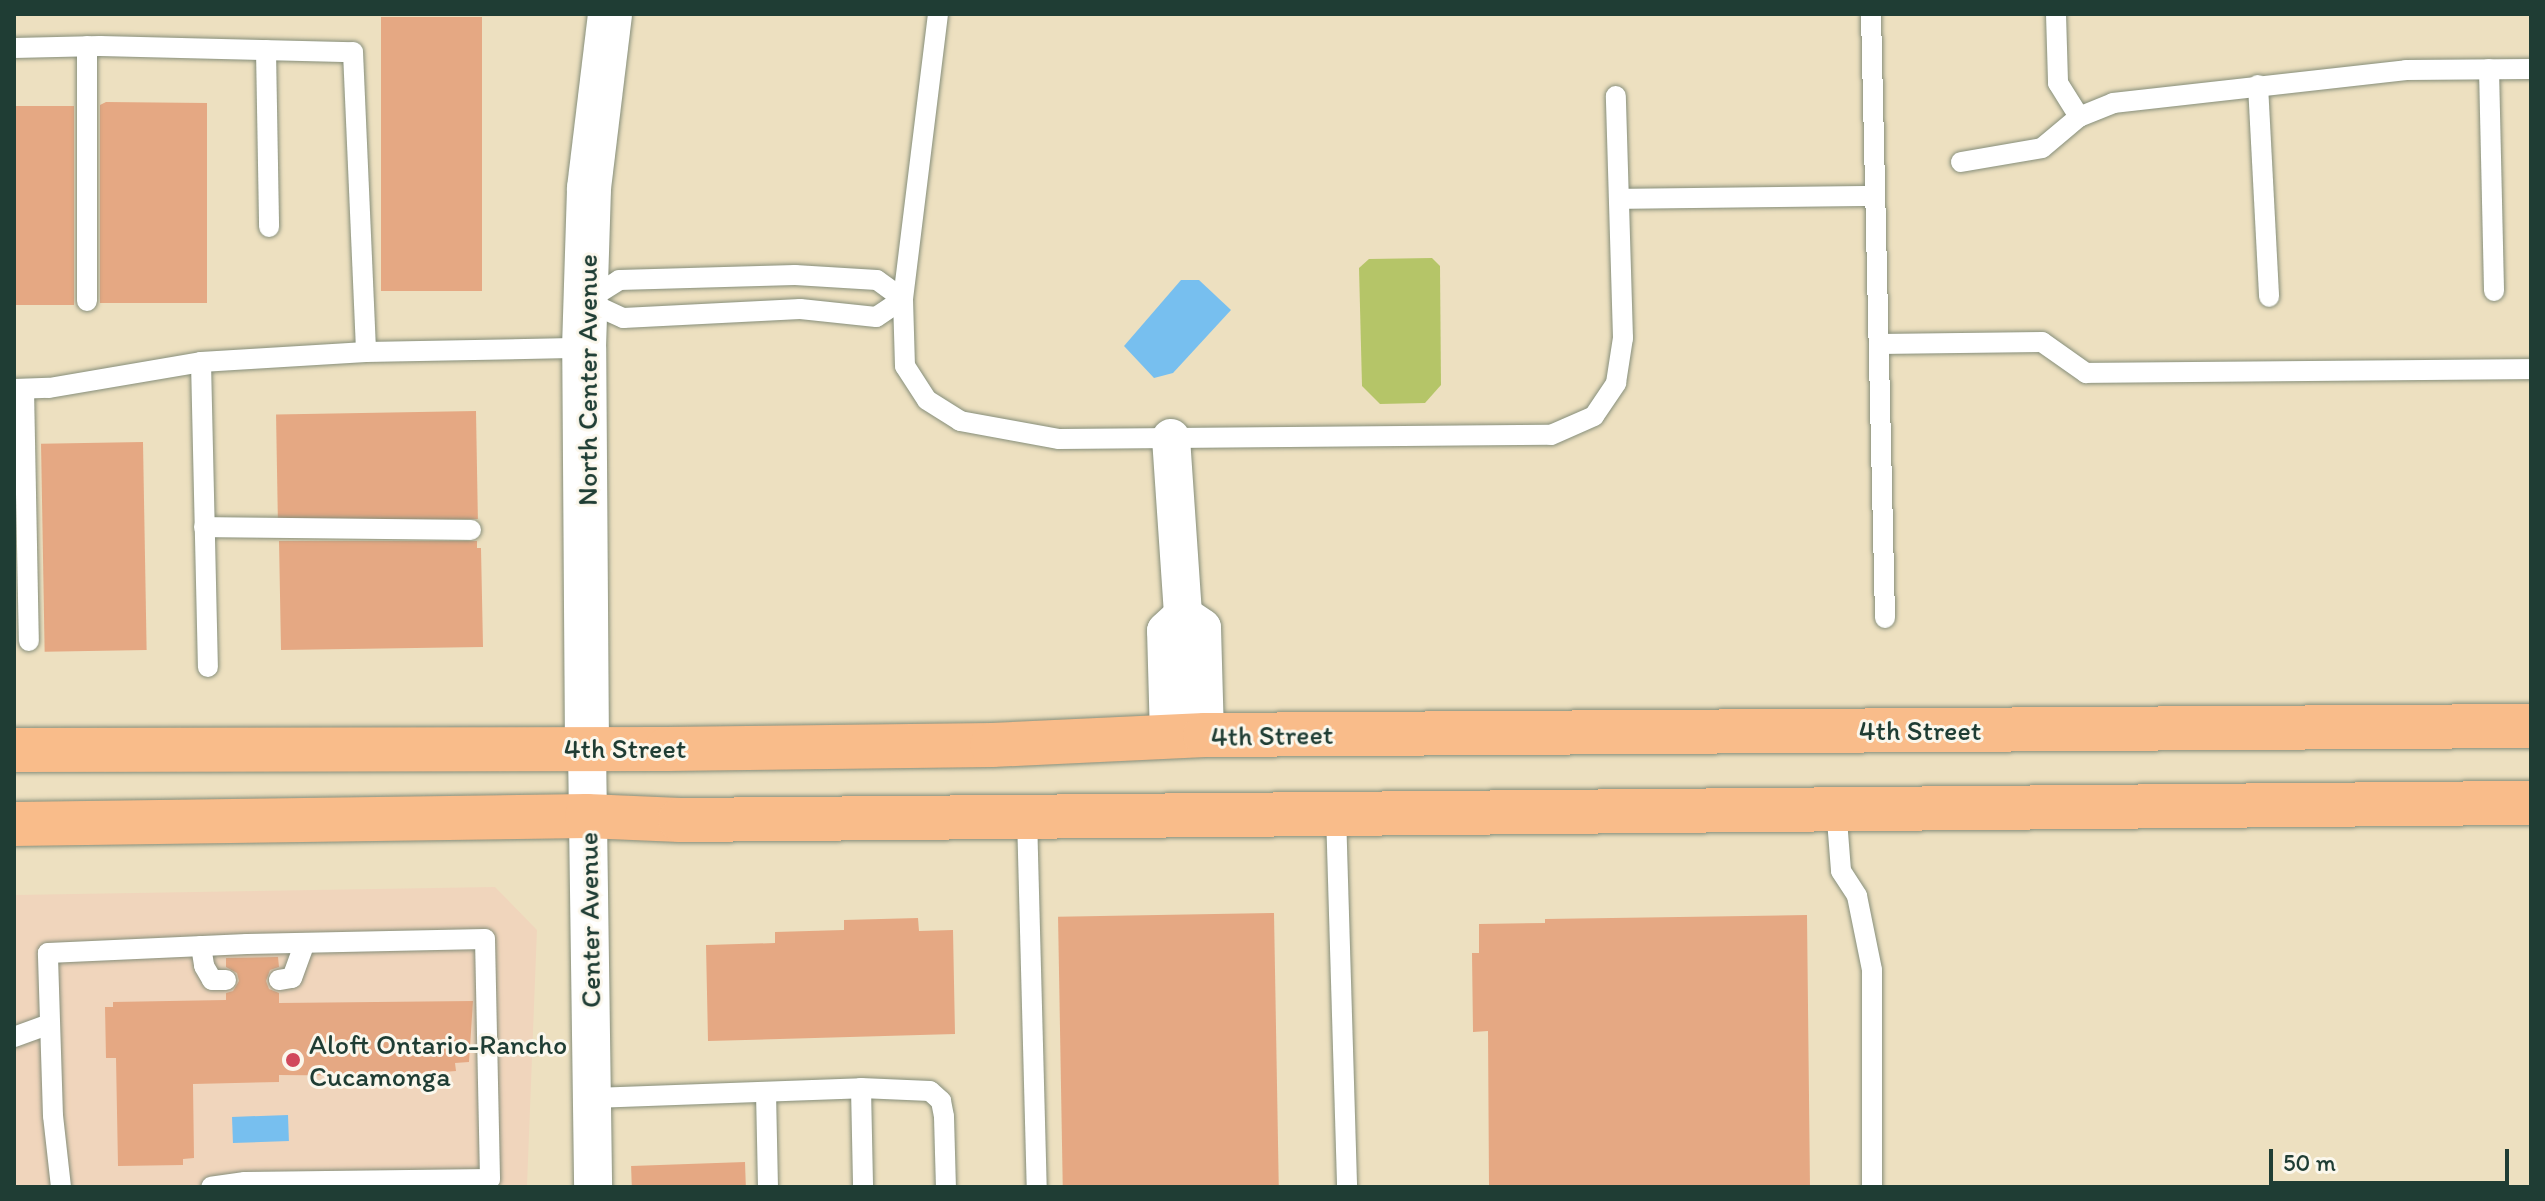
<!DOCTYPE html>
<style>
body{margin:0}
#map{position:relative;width:2545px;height:1201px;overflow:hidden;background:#ede0c0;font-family:Itim,sans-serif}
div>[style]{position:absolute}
.built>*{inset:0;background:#f0d5bc}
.green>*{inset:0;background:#b5c568}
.water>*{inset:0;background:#77bfef;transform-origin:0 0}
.building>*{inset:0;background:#e5a883;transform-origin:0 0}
.roads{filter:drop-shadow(0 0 2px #868e7a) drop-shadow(0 0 2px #868e7a)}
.service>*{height:20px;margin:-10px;padding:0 10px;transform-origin:10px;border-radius:10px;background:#fff}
.minor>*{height:38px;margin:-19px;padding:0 19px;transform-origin:19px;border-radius:19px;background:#fff}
.tertiary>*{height:44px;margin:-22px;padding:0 22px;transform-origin:22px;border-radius:22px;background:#fff}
.primary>*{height:44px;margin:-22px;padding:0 22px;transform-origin:22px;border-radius:22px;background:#f9bc8a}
.dots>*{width:22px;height:22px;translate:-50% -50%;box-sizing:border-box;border:4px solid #fbf7ec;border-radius:50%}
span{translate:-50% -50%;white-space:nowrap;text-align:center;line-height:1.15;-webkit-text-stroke:6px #fbf7ec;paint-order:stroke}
.street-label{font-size:28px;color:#1f3d34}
.poi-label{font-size:28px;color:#1f3d34}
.left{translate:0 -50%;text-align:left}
.frame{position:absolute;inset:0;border:16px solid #1f3d34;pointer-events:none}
.scale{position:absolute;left:2269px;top:1149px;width:240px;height:36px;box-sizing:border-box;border:4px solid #1f3d34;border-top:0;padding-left:10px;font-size:24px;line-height:28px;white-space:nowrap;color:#1f3d34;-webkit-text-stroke:6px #fbf7ec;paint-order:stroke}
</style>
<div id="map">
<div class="built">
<div style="clip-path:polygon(495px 887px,537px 930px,527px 1187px,14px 1187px,14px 895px)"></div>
</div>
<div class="green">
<div style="clip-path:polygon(1432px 258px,1440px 266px,1441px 385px,1425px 403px,1380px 404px,1362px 386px,1359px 268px,1369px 259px)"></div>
</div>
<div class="water">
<div style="clip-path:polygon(1181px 280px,1199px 280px,1231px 310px,1173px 373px,1154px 378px,1124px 346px)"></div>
<div style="left:288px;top:1115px;width:26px;height:56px;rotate:88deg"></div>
</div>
<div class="building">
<div style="left:381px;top:17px;width:101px;height:274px"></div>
<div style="clip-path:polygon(106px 102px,207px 103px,207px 303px,100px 303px,100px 105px)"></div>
<div style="left:14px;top:106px;width:60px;height:199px"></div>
<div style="left:476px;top:411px;width:108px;height:200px;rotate:89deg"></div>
<div style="left:143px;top:442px;width:208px;height:102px;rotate:89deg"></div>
<div style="clip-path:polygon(279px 541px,477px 541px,477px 548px,481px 548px,483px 647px,281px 650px)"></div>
<div style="left:1274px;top:913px;width:274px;height:216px;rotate:89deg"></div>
<div style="clip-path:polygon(1807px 915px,1810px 1187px,1489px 1187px,1488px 1031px,1473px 1032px,1472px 953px,1479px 953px,1479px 924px,1545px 923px,1545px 919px)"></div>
<div style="clip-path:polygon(918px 918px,919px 931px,953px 930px,955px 1034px,708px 1041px,706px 945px,775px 943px,775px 932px,844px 930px,844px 920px)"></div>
<div style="clip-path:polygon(278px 957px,279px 967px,270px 970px,266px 981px,269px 989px,279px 993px,279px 1003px,473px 1001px,469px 1062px,455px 1063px,456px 1071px,391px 1076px,279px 1075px,279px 1082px,193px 1084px,194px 1158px,183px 1159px,183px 1165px,118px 1166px,116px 1058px,106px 1058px,105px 1007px,113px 1007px,113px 1002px,226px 1000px,226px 993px,233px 991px,239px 981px,237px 973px,226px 967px,226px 958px)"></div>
<div style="left:745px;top:1162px;width:25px;height:114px;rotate:88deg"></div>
</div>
<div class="roads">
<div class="service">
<div style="left:938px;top:14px;width:287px;rotate:97deg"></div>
<div style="left:903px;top:299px;width:67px;rotate:88.3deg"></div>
<div style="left:905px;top:366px;width:40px;rotate:57.1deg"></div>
<div style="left:927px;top:400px;width:39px;rotate:32deg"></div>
<div style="left:960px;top:421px;width:101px;rotate:10.3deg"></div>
<div style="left:1059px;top:439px;width:492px;rotate:-0.5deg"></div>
<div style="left:1551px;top:435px;width:47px;rotate:-23.8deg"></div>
<div style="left:1594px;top:416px;width:40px;rotate:-56deg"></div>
<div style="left:1616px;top:383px;width:46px;rotate:-81.2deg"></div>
<div style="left:1623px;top:338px;width:242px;rotate:-91.7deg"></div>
<div style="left:1871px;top:14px;width:604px;rotate:88.67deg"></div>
<div style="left:2056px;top:14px;width:69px;rotate:88.3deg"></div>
<div style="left:2058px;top:83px;width:40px;rotate:58deg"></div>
<div style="left:14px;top:48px;width:86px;rotate:-1.3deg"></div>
<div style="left:100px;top:46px;width:253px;rotate:1.4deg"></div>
<div style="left:353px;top:52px;width:300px;rotate:87.5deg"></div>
<div style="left:266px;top:50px;width:177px;rotate:89deg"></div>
<div style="left:2489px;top:69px;width:222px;rotate:88.7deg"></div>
<div style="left:2258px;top:85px;width:212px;rotate:87deg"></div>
<div style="left:1961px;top:162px;width:82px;rotate:-9.8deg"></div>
<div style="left:2042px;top:148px;width:48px;rotate:-40deg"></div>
<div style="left:2079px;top:117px;width:37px;rotate:-22deg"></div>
<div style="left:2113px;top:103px;width:295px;rotate:-6.4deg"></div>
<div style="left:2406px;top:70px;width:125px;rotate:-0.5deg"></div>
<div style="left:1619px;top:199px;width:256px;rotate:-0.7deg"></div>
<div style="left:795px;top:275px;width:82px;rotate:3.5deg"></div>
<div style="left:877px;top:280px;width:32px;rotate:36deg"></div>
<div style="left:903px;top:299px;width:32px;rotate:146deg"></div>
<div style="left:876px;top:317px;width:76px;rotate:-174deg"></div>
<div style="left:800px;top:309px;width:177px;rotate:177.1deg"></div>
<div style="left:623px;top:318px;width:41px;rotate:-155.3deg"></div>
<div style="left:586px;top:301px;width:39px;rotate:-32deg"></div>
<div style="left:619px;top:280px;width:176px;rotate:-1.6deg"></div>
<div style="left:87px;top:301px;width:255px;rotate:-90deg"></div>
<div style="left:1879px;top:344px;width:163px;rotate:-0.7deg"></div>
<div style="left:2042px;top:342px;width:54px;rotate:35.2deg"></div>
<div style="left:2086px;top:373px;width:445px;rotate:-0.5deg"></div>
<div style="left:201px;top:362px;width:305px;rotate:88.7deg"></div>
<div style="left:14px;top:389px;width:35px;rotate:-2deg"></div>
<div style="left:49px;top:388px;width:154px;rotate:-9.7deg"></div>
<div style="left:201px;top:362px;width:165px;rotate:-3.5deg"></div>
<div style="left:366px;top:352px;width:218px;rotate:-1.1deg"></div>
<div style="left:24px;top:389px;width:252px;rotate:88.9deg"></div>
<div style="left:204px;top:527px;width:267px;rotate:0.6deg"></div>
<div style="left:1836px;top:807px;width:64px;rotate:85.5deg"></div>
<div style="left:1841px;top:871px;width:30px;rotate:57deg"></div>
<div style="left:1857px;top:896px;width:76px;rotate:78.5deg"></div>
<div style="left:1872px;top:970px;width:217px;rotate:90deg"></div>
<div style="left:1336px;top:813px;width:374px;rotate:88.3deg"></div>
<div style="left:1027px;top:816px;width:371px;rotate:88.5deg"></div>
<div style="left:201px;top:946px;width:20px;rotate:81deg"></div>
<div style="left:204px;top:966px;width:16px;rotate:60deg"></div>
<div style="left:212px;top:980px;width:14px"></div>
<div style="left:279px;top:980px;width:13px;rotate:-9deg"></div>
<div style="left:292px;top:978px;width:37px;rotate:-70deg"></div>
<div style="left:14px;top:1037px;width:38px;rotate:-20deg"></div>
<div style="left:861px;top:1088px;width:99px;rotate:88.8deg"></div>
<div style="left:766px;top:1092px;width:95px;rotate:88.8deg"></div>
<div style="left:593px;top:1098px;width:268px;rotate:-2.1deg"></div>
<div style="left:861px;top:1088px;width:69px;rotate:2.5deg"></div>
<div style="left:930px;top:1091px;width:15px;rotate:42deg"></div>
<div style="left:941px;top:1101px;width:16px;rotate:79deg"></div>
<div style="left:944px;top:1117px;width:70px;rotate:88.4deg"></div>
<div style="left:61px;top:1187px;width:71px;rotate:-96.4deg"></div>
<div style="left:53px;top:1116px;width:163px;rotate:-91.8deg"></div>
<div style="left:48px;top:953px;width:199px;rotate:-2.6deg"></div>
<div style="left:247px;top:944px;width:238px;rotate:-1.2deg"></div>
<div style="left:485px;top:939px;width:240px;rotate:88.8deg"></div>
<div style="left:490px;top:1179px;width:245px;rotate:179.3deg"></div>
<div style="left:245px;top:1182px;width:34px;rotate:172deg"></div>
</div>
<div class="minor">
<div style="left:1171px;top:438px;width:177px;rotate:86.1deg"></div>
<div style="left:1183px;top:615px;width:23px;rotate:34deg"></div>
<div style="left:1202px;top:628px;width:107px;rotate:88.4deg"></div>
<div style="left:1169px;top:737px;width:106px;rotate:-91.6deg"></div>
<div style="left:1166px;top:631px;width:23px;rotate:-43deg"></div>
<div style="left:587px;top:748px;width:439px;rotate:89.2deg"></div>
</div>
<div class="tertiary">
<div style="left:587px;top:748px;width:400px;rotate:-90.4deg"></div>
<div style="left:584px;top:348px;width:160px;rotate:-88.2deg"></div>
<div style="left:589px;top:188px;width:175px;rotate:-83.1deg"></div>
</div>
<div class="primary">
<div style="left:14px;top:750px;width:653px;rotate:-0.09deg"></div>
<div style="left:667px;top:749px;width:325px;rotate:-0.7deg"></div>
<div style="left:992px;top:745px;width:213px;rotate:-2.7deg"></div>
<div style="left:1205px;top:735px;width:1326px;rotate:-0.39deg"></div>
<div style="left:14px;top:824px;width:573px;rotate:-0.8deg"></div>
<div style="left:587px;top:816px;width:93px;rotate:2.5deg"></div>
<div style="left:680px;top:820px;width:1851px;rotate:-0.53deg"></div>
</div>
</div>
<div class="dots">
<div style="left:293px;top:1060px;background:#d1495b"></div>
</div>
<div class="street-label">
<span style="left:587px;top:380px;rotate:-90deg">North Center Avenue</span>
<span style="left:1920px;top:730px">4th Street</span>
<span style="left:1272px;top:735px;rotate:-1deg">4th Street</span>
<span style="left:625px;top:748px">4th Street</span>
<span style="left:589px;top:920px;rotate:-91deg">Center Avenue</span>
</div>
<div class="poi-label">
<span class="left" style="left:309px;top:1060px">Aloft Ontario-Rancho<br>Cucamonga</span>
</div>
<div class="frame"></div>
<div class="scale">50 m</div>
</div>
